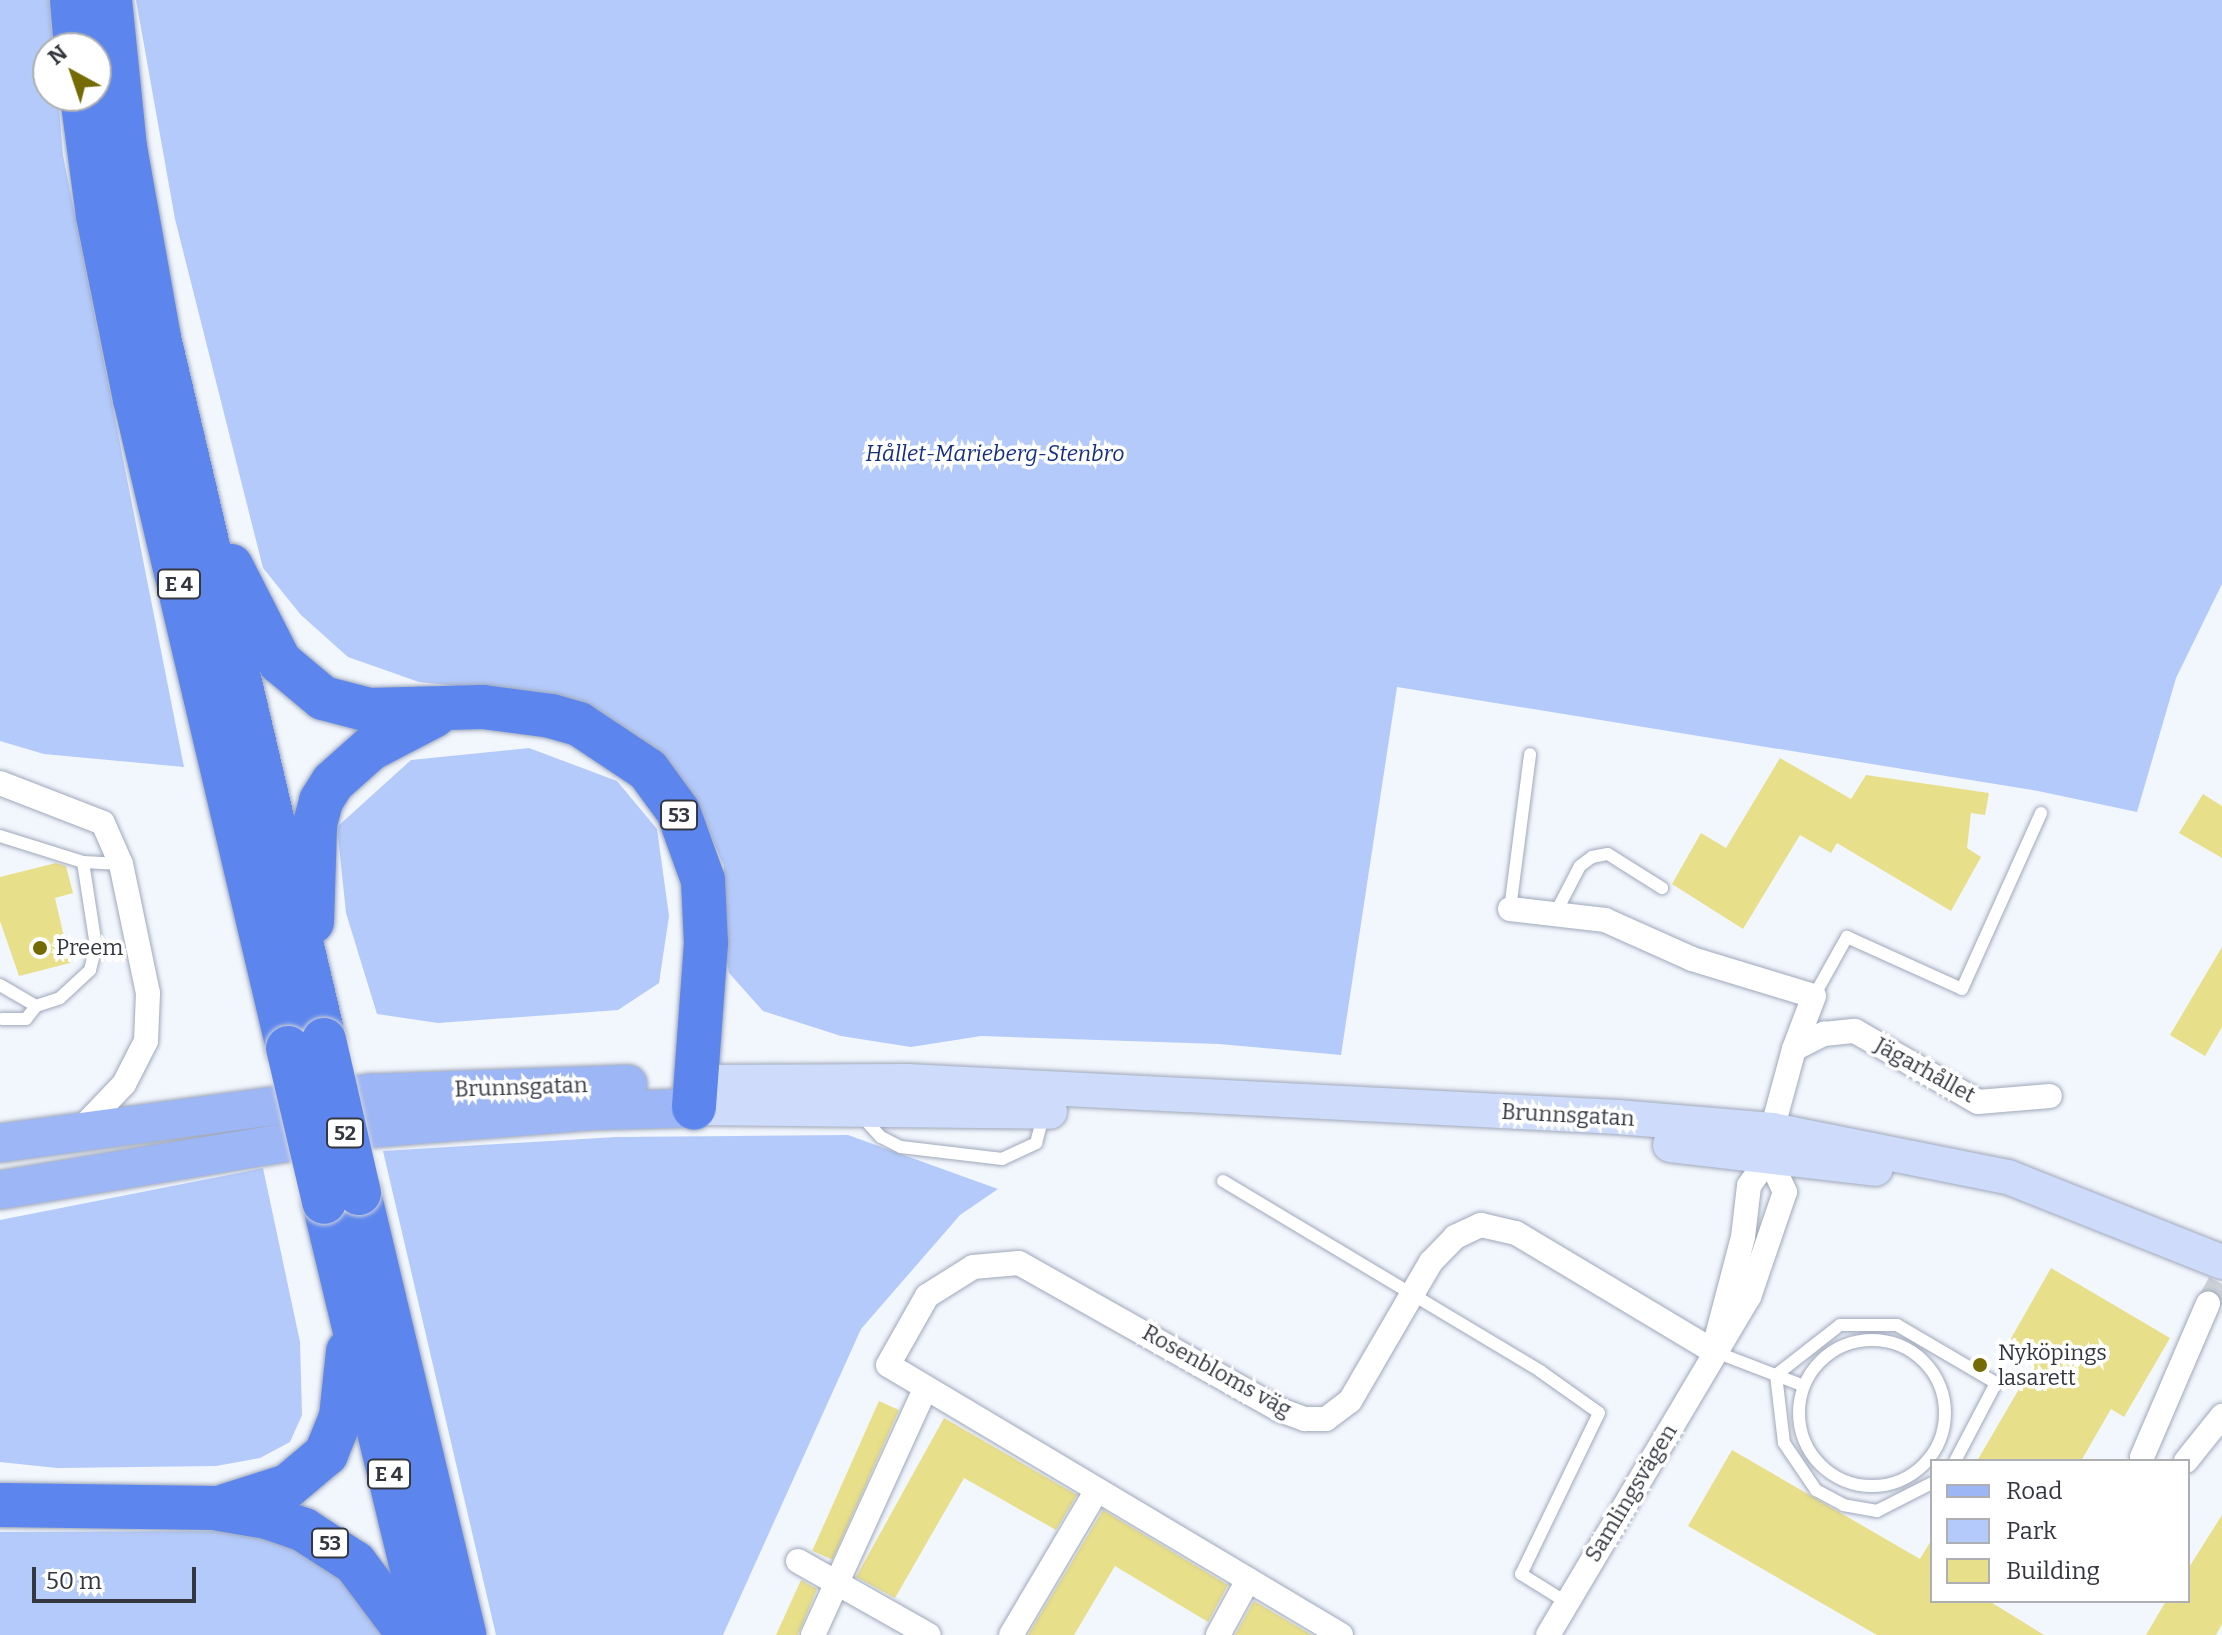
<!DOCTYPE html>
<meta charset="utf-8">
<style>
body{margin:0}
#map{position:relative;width:2222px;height:1635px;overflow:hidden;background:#f2f6fd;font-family:Bitter,serif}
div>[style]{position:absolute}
.green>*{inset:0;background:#b4cafb}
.building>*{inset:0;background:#e8df8a;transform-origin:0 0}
.minor-tunnel>*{height:24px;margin-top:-12px;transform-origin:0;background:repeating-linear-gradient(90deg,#ccd0d7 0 24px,transparent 0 36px)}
.roads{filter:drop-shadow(0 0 2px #9fa8ba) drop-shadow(0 0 2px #9fa8ba)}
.service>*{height:12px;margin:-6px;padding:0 6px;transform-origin:6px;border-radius:6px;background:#fff}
.service>.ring{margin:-6px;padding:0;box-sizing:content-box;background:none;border:12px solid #fff;border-radius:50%}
.minor>*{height:24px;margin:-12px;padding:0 12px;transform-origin:12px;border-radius:12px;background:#fff}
.secondary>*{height:34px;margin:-17px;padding:0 17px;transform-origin:17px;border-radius:17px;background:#cedbfa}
.primary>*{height:38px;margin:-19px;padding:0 19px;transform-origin:19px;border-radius:19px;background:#9db6f5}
.motorway>*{height:44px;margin:-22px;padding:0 22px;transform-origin:22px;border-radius:22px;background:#5c86ee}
.bridges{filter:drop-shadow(0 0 2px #d2d3d5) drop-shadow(0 0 2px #d2d3d5)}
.motorway-bridge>*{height:44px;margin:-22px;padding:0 22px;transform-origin:22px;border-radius:22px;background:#5c86ee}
.dots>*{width:22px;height:22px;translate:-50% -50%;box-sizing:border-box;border:4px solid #fff;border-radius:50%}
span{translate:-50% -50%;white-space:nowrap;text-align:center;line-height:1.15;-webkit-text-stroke:7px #fff;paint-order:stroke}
.shield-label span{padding:2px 6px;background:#fff;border:2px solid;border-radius:6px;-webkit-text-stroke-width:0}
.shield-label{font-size:20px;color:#34373f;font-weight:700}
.park-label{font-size:22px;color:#16307f;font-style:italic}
.poi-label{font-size:22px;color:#34373f}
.left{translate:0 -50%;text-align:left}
.street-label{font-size:22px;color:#34373f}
.legend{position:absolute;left:1930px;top:1459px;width:260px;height:144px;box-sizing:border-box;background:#fff;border:2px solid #aeafb2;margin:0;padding:10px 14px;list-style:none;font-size:24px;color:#34373f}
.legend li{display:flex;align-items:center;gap:16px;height:40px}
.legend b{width:40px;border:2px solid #aeafb2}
.north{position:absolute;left:32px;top:32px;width:80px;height:80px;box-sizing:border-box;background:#fff;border:2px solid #aeafb2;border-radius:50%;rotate:320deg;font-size:22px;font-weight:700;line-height:32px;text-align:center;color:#34373f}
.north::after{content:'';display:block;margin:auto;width:28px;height:36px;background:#756b05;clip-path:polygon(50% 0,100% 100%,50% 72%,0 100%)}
.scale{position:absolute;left:32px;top:1567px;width:164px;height:36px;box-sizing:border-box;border:4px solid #34373f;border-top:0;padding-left:10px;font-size:24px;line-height:28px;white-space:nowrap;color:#34373f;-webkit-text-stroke:6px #fff;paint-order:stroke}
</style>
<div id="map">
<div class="green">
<div style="clip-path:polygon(0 0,49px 0,53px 48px,48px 48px,48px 96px,58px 96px,63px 155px,184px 767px,44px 754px,0 741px)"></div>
<div style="clip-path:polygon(136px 0,2222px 0,2222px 584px,2176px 678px,2137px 812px,2038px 791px,1397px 687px,1341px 1055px,1219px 1044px,981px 1036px,911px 1047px,841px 1036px,763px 1011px,729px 973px,722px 935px,724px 866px,701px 813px,485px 689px,419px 682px,348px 657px,301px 615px,263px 568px,175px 219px)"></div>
<div style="clip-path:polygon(529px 748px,617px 781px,657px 829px,669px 916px,659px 983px,618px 1010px,438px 1023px,377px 1014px,346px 913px,337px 827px,411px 760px)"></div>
<div style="clip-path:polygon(848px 1135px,998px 1189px,960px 1215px,861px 1329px,723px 1635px,496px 1635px,383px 1151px,616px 1137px)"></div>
<div style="clip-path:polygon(263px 1168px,300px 1342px,302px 1415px,290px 1442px,260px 1458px,216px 1466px,57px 1468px,0 1462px,0 1220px)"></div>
<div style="clip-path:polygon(249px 1531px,330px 1562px,385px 1635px,0 1635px,0 1532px)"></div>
</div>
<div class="building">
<div style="clip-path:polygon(1780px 758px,1851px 799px,1866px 775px,1989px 793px,1985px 815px,1971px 813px,1967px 848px,1981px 857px,1951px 911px,1837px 843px,1831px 853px,1800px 835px,1743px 929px,1672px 884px,1701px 833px,1726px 848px)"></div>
<div style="clip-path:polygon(2203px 794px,2222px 806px,2222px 858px,2179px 833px)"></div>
<div style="clip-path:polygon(56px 863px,66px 866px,73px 893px,55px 898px,70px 963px,19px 976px,0 921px,0 877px)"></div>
<div style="clip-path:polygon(2222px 947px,2222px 1027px,2205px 1056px,2170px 1035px)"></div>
<div style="clip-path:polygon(2051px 1268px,2170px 1338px,2124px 1417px,2111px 1409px,2081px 1461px,1977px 1461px,2033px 1365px,2005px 1349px)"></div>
<div style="left:879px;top:1401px;width:22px;height:164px;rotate:24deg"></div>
<div style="clip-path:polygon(944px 1418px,1077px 1495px,1056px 1530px,964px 1478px,895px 1598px,856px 1577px)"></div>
<div style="clip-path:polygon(1732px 1450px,1920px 1559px,1932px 1539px,1932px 1601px,1989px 1601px,2044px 1635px,1877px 1635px,1688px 1526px)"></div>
<div style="clip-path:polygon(1103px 1510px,1228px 1585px,1208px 1622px,1115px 1566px,1074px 1635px,1028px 1635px)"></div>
<div style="clip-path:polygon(2222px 1515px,2222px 1624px,2216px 1635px,2146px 1635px,2166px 1601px,2188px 1601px,2188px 1569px)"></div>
<div style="clip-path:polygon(801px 1580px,817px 1589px,798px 1635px,776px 1635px)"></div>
<div style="clip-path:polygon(1254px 1601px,1312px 1635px,1235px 1635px)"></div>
</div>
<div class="minor-tunnel">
<div style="left:2208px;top:1304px;width:29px;rotate:-61deg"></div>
</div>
<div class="roads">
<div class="service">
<div style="left:0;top:836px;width:87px;rotate:17.4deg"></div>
<div style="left:83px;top:862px;width:38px;rotate:3deg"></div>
<div style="left:1510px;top:909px;width:156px;rotate:-82.6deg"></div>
<div style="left:1555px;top:914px;width:54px;rotate:-62.5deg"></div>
<div style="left:1580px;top:866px;width:15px;rotate:-37deg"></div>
<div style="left:1592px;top:857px;width:16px;rotate:-11deg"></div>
<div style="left:1608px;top:854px;width:64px;rotate:32.2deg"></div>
<div style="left:0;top:985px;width:42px;rotate:30.3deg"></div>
<div style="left:36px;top:1006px;width:25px;rotate:-18deg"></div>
<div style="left:60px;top:998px;width:41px;rotate:-43deg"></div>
<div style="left:90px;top:970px;width:25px;rotate:-76deg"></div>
<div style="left:96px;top:946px;width:85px;rotate:-98.8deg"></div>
<div style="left:1814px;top:996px;width:68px;rotate:-60.8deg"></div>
<div style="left:1847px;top:937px;width:126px;rotate:24.3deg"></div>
<div style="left:1962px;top:989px;width:193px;rotate:-65.8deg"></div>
<div style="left:2px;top:1019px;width:24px"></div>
<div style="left:26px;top:1019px;width:16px;rotate:-52deg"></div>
<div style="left:860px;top:1114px;width:31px;rotate:48deg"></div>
<div style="left:881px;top:1137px;width:22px;rotate:27deg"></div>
<div style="left:901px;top:1147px;width:102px;rotate:6.8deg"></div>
<div style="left:1002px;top:1159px;width:38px;rotate:-25deg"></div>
<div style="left:1036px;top:1143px;width:28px;rotate:-75deg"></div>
<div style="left:1223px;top:1181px;width:370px;rotate:30.9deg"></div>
<div style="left:1540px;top:1371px;width:72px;rotate:35.4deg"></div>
<div style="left:1599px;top:1413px;width:179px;rotate:115.8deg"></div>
<div style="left:1521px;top:1574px;width:53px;rotate:31.9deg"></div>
<div class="ring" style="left:1799px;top:1340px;width:134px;height:134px"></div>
<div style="left:1713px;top:1351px;width:97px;rotate:21deg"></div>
<div style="left:1932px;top:1483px;width:62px;rotate:153deg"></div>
<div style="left:1877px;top:1511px;width:34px;rotate:-170deg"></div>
<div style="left:1844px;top:1505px;width:32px;rotate:-152deg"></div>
<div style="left:1816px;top:1490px;width:57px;rotate:-124.2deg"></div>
<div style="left:1784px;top:1443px;width:68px;rotate:-96.7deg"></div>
<div style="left:1776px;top:1375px;width:81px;rotate:-38deg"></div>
<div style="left:1840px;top:1325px;width:57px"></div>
<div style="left:1897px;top:1325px;width:115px;rotate:30.4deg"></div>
<div style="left:1996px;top:1383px;width:88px;rotate:117.7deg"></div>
</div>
<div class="minor">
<div style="left:0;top:783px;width:110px;rotate:21.2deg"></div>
<div style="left:103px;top:823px;width:45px;rotate:66.3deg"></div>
<div style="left:121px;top:864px;width:132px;rotate:78.2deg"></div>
<div style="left:148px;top:993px;width:48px;rotate:92.4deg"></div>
<div style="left:146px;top:1041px;width:48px;rotate:117.1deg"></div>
<div style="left:124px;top:1084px;width:64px;rotate:133.7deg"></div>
<div style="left:1510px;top:909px;width:96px;rotate:6.6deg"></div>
<div style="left:1605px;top:920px;width:95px;rotate:24.1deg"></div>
<div style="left:1692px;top:959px;width:127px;rotate:16.9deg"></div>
<div style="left:1814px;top:996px;width:57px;rotate:110.7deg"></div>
<div style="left:1772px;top:1130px;width:84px;rotate:-74.8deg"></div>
<div style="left:1794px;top:1049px;width:34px;rotate:-27deg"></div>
<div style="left:1824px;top:1034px;width:31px;rotate:-6deg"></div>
<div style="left:1855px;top:1031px;width:142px;rotate:30deg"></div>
<div style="left:1978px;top:1102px;width:72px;rotate:-4.8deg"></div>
<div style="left:2142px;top:1457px;width:167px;rotate:-66.7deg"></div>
<div style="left:2186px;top:1461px;width:58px;rotate:-51.3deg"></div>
<div style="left:798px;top:1561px;width:150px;rotate:29.5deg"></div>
<div style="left:813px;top:1635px;width:270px;rotate:-65.5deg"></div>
<div style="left:1011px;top:1635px;width:166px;rotate:-59.3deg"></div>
<div style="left:1218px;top:1635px;width:63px;rotate:-61.4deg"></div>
<div style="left:1341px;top:1635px;width:527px;rotate:-149.2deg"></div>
<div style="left:888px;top:1365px;width:79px;rotate:-60.5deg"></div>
<div style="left:927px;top:1296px;width:54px;rotate:-32.2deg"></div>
<div style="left:973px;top:1267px;width:46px;rotate:-5deg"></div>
<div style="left:1019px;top:1263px;width:300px;rotate:29.4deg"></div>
<div style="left:1280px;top:1410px;width:27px;rotate:20deg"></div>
<div style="left:1305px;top:1419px;width:21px"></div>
<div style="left:1326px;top:1419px;width:30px;rotate:-37deg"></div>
<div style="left:1350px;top:1401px;width:161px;rotate:-59.8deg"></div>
<div style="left:1431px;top:1262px;width:35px;rotate:-46deg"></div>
<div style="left:1455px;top:1237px;width:29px;rotate:-25deg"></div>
<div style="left:1481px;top:1225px;width:36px;rotate:13deg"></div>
<div style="left:1516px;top:1233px;width:230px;rotate:30.9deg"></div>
<div style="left:1548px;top:1635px;width:393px;rotate:-59.3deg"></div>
<div style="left:1749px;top:1297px;width:111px;rotate:-71.1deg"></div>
<div style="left:1785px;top:1192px;width:38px;rotate:-115deg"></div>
<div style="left:1769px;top:1158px;width:34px;rotate:126deg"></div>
<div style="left:1749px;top:1186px;width:51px;rotate:96.7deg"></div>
<div style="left:1743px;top:1237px;width:118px;rotate:104.7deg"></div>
</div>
<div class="secondary">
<div style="left:694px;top:1082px;width:214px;rotate:-0.3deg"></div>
<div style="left:908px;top:1081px;width:711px;rotate:2.9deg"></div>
<div style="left:1618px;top:1117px;width:155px;rotate:4.8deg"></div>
<div style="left:1772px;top:1130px;width:241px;rotate:11.3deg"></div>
<div style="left:2008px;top:1177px;width:230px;rotate:21.7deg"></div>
<div style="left:694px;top:1108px;width:356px;rotate:0.6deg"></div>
<div style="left:1670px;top:1145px;width:207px;rotate:6.6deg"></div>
</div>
<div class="primary">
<div style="left:0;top:1143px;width:375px;rotate:-7.7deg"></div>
<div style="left:372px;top:1093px;width:256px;rotate:-2deg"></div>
<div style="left:0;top:1190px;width:380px;rotate:-9.4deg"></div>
<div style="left:375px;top:1128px;width:215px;rotate:-4.5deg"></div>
<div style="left:589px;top:1111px;width:105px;rotate:-1.6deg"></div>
</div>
<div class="motorway">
<div style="left:72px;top:0;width:48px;rotate:85.2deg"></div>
<div style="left:110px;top:0;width:148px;rotate:84.2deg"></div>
<div style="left:125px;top:147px;width:194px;rotate:79.9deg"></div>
<div style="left:159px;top:338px;width:721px;rotate:76.77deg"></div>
<div style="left:82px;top:96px;width:121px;rotate:82.4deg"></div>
<div style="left:98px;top:216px;width:187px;rotate:78.6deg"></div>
<div style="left:135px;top:399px;width:667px;rotate:76.73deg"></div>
<div style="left:231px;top:566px;width:108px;rotate:63deg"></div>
<div style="left:280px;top:662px;width:56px;rotate:39.9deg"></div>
<div style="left:323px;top:698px;width:48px;rotate:14.6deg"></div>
<div style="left:369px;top:710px;width:114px;rotate:-1.5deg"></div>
<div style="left:483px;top:707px;width:69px;rotate:7.5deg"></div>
<div style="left:551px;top:716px;width:29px;rotate:16deg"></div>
<div style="left:579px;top:724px;width:83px;rotate:33.7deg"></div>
<div style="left:648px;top:770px;width:51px;rotate:53.8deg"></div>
<div style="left:678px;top:811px;width:73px;rotate:70.1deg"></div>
<div style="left:703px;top:880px;width:63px;rotate:87.3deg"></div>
<div style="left:706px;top:943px;width:165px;rotate:94.2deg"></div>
<div style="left:312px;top:922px;width:98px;rotate:-88.2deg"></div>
<div style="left:315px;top:824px;width:24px;rotate:-75deg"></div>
<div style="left:321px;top:801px;width:22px;rotate:-58deg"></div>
<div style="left:333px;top:782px;width:50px;rotate:-41.7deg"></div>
<div style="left:370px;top:749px;width:73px;rotate:-27.6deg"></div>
<div style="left:359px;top:1193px;width:454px;rotate:76.6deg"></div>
<div style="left:324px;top:1202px;width:445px;rotate:76.5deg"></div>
<div style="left:0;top:1505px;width:214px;rotate:0.8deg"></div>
<div style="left:214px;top:1508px;width:54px;rotate:9.6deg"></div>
<div style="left:267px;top:1517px;width:39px;rotate:19deg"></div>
<div style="left:304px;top:1530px;width:61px;rotate:32.9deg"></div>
<div style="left:355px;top:1563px;width:90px;rotate:53.1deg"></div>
<div style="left:225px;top:1506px;width:66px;rotate:-17.6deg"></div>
<div style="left:288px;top:1486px;width:50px;rotate:-40.1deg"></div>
<div style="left:326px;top:1454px;width:40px;rotate:-68deg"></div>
<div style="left:341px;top:1417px;width:66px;rotate:-83.9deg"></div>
</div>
</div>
<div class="bridges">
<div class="motorway-bridge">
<div style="left:324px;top:1040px;width:157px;rotate:77.1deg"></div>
<div style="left:288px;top:1048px;width:158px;rotate:76.8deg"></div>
</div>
</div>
<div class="dots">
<div style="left:40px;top:948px;background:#756b05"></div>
<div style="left:1980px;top:1365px;background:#756b05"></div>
</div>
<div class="shield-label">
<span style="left:179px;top:584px">E 4</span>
<span style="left:679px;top:815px">53</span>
<span style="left:345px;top:1133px">52</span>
<span style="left:389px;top:1474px">E 4</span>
<span style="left:330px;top:1543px">53</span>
</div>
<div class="park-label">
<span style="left:995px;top:454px">Hållet-Marieberg-Stenbro</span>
</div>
<div class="poi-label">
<span class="left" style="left:56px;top:948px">Preem</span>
<span class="left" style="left:1998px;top:1365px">Nyköpings<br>lasarett</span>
</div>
<div class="street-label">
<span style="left:1925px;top:1070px;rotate:29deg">Jägarhållet</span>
<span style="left:521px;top:1087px;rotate:-2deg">Brunnsgatan</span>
<span style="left:1568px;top:1115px;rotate:3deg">Brunnsgatan</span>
<span style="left:1217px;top:1371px;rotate:29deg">Rosenbloms väg</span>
<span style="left:1631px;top:1493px;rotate:-59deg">Samlingsvägen</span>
</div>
<ul class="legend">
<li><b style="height:10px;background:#9db6f5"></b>Road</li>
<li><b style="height:22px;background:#b4cafb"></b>Park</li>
<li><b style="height:22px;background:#e8df8a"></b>Building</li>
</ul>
<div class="north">N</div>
<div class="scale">50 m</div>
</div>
